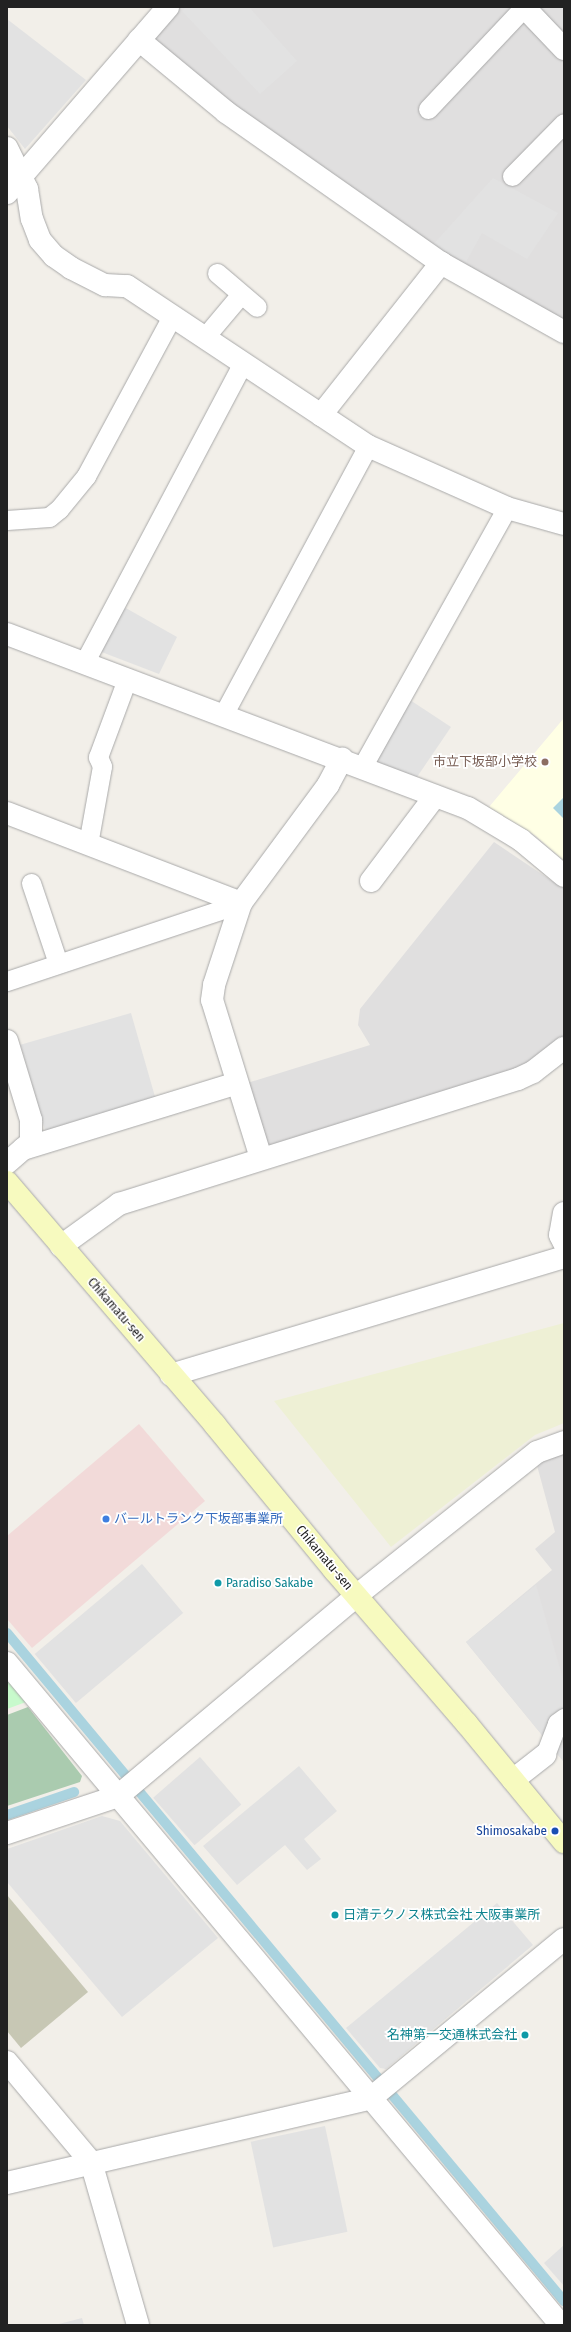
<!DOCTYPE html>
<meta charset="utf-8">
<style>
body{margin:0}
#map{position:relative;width:571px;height:2332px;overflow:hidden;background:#f2efe9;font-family:"Fira Sans Condensed","Noto Sans JP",sans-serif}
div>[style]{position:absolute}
.residential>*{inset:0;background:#e0dfdf}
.commercial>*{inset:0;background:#f2dad9}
.education>*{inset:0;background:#ffffe5}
.construction>*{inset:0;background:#c7c7b4}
.farmland>*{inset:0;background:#eef0d5}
.cemetery>*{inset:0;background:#aacbaf}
.park>*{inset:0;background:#c8facc}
.parking>*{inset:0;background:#e2e2e2;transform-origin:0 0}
.water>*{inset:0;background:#aad3df}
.stream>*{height:10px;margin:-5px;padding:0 5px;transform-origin:5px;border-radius:5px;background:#aad3df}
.roads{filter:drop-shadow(0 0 1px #a9a9a9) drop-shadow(0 0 1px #a9a9a9)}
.lane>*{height:19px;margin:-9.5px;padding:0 9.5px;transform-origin:9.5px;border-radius:9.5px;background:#fff}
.street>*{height:22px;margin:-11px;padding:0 11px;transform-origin:11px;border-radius:11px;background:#fff}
.secondary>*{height:22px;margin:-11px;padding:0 11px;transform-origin:11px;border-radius:11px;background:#f7fabf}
.dots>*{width:11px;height:11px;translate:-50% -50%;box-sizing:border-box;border:2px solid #fff;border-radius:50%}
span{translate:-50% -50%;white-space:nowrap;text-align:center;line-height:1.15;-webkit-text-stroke:3.5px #fff;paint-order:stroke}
.education-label{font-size:13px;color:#785e54}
.right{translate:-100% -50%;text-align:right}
.street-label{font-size:13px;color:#222}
.shop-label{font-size:13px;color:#366cbe}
.left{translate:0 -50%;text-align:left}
.culture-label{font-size:13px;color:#0d838f}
.transit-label{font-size:13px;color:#164399}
.frame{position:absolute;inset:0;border:8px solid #222;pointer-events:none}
</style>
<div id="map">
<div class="residential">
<div style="clip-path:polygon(168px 7px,564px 7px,564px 332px,441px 263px,139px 40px)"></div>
<div style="clip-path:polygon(494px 842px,564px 889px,564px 1039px,519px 1074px,262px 1154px,241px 1085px,370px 1045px,358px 1025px,360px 1009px)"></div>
<div style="clip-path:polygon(564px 1450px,564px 1762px,466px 1642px,552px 1570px,535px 1549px,555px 1532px,535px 1458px)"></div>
</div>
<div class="commercial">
<div style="clip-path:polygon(139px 1424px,205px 1501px,32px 1648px,7px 1619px,7px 1536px)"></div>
</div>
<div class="education">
<div style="clip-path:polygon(564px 718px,564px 861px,536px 836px,489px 807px)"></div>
</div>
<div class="construction">
<div style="clip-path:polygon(7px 1895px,88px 1992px,21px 2048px,7px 2031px)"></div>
</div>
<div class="farmland">
<div style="clip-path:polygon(564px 1323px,564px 1423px,535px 1435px,391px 1547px,274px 1401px)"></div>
</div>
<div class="cemetery">
<div style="clip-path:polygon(28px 1707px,82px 1776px,80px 1782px,7px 1806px,7px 1715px)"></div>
</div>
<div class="park">
<div style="clip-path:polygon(7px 1680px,26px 1702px,7px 1709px)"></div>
</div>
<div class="parking">
<div style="clip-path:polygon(186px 7px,249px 7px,297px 61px,260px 94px,182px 11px)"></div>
<div style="clip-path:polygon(7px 19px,86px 80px,25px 149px,7px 126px)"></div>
<div style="clip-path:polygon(493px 178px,558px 213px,527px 259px,482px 233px,466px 262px,432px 246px)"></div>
<div style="clip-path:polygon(124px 607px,177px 637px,159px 674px,99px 651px)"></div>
<div style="clip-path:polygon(410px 700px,451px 727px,417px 777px,375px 762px)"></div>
<div style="left:131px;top:1013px;width:91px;height:115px;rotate:74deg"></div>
<div style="left:142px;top:1564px;width:64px;height:140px;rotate:50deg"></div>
<div style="clip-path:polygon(536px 1585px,564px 1683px,564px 1762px,466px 1642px)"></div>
<div style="left:200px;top:1757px;width:63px;height:62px;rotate:49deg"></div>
<div style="clip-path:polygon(299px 1766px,337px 1811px,304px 1839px,321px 1859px,307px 1870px,285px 1845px,237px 1885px,203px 1846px)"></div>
<div style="clip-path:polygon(102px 1816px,120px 1821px,218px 1938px,122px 2017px,7px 1882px,7px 1849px)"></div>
<div style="clip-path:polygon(497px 1903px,533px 1945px,386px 2069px,380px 2068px,346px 2028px)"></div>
<div style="left:325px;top:2126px;width:108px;height:76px;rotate:78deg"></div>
<div style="clip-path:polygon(564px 2245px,564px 2286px,544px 2263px)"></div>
<div style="clip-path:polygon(82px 2318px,84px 2325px,55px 2325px)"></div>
</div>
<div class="water">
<div style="clip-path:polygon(564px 797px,564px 819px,553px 808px)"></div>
</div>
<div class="stream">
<div style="left:7px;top:1633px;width:870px;rotate:50.18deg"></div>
<div style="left:7px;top:1815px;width:71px;rotate:-18.9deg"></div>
</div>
<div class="roads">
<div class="lane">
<div style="left:428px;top:109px;width:140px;rotate:-46.7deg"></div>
<div style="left:512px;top:176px;width:74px;rotate:-45.5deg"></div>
<div style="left:217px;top:273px;width:52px;rotate:40.4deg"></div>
<div style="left:204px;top:338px;width:57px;rotate:-49.9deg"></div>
<div style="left:7px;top:520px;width:42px;rotate:-4.1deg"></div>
<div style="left:49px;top:517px;width:13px;rotate:-39deg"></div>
<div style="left:59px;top:509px;width:43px;rotate:-50.7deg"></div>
<div style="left:86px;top:476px;width:182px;rotate:-61.7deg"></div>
<div style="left:84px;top:663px;width:340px;rotate:-62.1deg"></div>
<div style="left:223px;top:715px;width:306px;rotate:-61.7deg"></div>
<div style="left:362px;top:767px;width:297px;rotate:-60.8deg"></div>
<div style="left:88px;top:844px;width:79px;rotate:-79.8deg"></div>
<div style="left:102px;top:766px;width:10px;rotate:-114deg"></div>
<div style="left:98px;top:757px;width:83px;rotate:-69.6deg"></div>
<div style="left:31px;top:883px;width:84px;rotate:71.4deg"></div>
<div style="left:7px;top:981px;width:247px;rotate:-18.4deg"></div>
<div style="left:545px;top:1755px;width:34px;rotate:-69deg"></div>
<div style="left:557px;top:1723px;width:9px;rotate:-36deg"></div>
</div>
<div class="street">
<div style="left:524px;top:7px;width:58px;rotate:46.4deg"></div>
<div style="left:139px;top:40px;width:113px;rotate:39.6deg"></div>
<div style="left:226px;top:112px;width:263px;rotate:35.1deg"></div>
<div style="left:441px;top:263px;width:141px;rotate:29.3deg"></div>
<div style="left:7px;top:148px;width:46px;rotate:64deg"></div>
<div style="left:27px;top:189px;width:30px;rotate:81deg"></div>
<div style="left:32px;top:219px;width:22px;rotate:69deg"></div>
<div style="left:40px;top:240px;width:21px;rotate:49deg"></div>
<div style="left:54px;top:256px;width:21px;rotate:35deg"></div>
<div style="left:71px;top:268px;width:38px;rotate:27deg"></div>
<div style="left:105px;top:285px;width:22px;rotate:3deg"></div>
<div style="left:127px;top:286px;width:289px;rotate:33.6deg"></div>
<div style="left:368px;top:446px;width:152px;rotate:24deg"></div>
<div style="left:507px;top:508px;width:59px;rotate:15.7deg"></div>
<div style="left:7px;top:193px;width:246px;rotate:-49.1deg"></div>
<div style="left:321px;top:415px;width:194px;rotate:-51.7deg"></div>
<div style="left:7px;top:634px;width:493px;rotate:20.7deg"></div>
<div style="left:468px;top:808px;width:62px;rotate:31.1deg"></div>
<div style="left:521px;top:840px;width:56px;rotate:39.9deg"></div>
<div style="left:7px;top:813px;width:251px;rotate:21deg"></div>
<div style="left:371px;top:881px;width:106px;rotate:-53deg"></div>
<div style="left:7px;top:1041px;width:83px;rotate:73.1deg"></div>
<div style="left:31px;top:1120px;width:22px;rotate:90deg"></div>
<div style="left:31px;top:1142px;width:32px;rotate:139deg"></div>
<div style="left:23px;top:1149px;width:224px;rotate:-17.1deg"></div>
<div style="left:261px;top:1158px;width:165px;rotate:-107.2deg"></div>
<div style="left:212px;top:1000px;width:15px;rotate:-82deg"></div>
<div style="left:214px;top:985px;width:86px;rotate:-71.8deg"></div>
<div style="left:241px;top:903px;width:147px;rotate:-53.6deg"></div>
<div style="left:328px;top:785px;width:30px;rotate:-62deg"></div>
<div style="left:564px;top:1213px;width:22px;rotate:100deg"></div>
<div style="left:560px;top:1235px;width:9px;rotate:63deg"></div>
<div style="left:61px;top:1246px;width:72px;rotate:-35.9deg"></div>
<div style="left:119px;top:1204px;width:418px;rotate:-17.4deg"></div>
<div style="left:518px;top:1079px;width:17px;rotate:-25deg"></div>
<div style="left:533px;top:1072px;width:39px;rotate:-38deg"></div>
<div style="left:171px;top:1375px;width:410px;rotate:-16.7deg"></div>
<div style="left:7px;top:1663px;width:863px;rotate:50.08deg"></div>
<div style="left:513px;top:1780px;width:41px;rotate:-38deg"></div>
<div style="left:7px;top:1833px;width:117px;rotate:-18.4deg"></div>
<div style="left:118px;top:1796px;width:311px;rotate:-40deg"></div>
<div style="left:356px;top:1596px;width:231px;rotate:-38.5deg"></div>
<div style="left:537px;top:1452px;width:29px;rotate:-20deg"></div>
<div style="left:7px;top:2062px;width:131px;rotate:50deg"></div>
<div style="left:91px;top:2162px;width:170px;rotate:73.9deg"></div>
<div style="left:7px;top:2183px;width:374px;rotate:-13.1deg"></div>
<div style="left:371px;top:2098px;width:250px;rotate:-39.5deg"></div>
</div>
<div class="secondary">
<div style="left:7px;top:1182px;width:320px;rotate:49.4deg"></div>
<div style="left:215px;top:1425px;width:188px;rotate:50.6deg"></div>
<div style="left:334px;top:1570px;width:203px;rotate:49.2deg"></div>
<div style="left:467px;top:1724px;width:153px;rotate:50.6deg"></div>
</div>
</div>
<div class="dots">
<div style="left:545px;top:762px;background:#8d6e63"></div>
<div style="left:106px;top:1519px;background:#3f7fe0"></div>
<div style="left:218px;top:1583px;background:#0f9aa8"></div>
<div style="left:555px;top:1831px;background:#1a4fb4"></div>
<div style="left:335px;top:1915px;background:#0f9aa8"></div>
<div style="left:525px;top:2035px;background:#0f9aa8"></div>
</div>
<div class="education-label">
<span class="right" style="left:537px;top:762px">市立下坂部小学校</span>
</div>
<div class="street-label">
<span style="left:116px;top:1310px;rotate:49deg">Chikamatu-sen</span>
<span style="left:324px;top:1558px;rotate:50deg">Chikamatu-sen</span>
</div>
<div class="shop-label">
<span class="left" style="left:114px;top:1519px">バールトランク下坂部事業所</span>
</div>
<div class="culture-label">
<span class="left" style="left:226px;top:1583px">Paradiso Sakabe</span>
<span class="left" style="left:343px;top:1915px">日清テクノス株式会社 大阪事業所</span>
<span class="right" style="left:517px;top:2035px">名神第一交通株式会社</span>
</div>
<div class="transit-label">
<span class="right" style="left:547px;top:1831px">Shimosakabe</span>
</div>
<div class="frame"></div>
</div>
